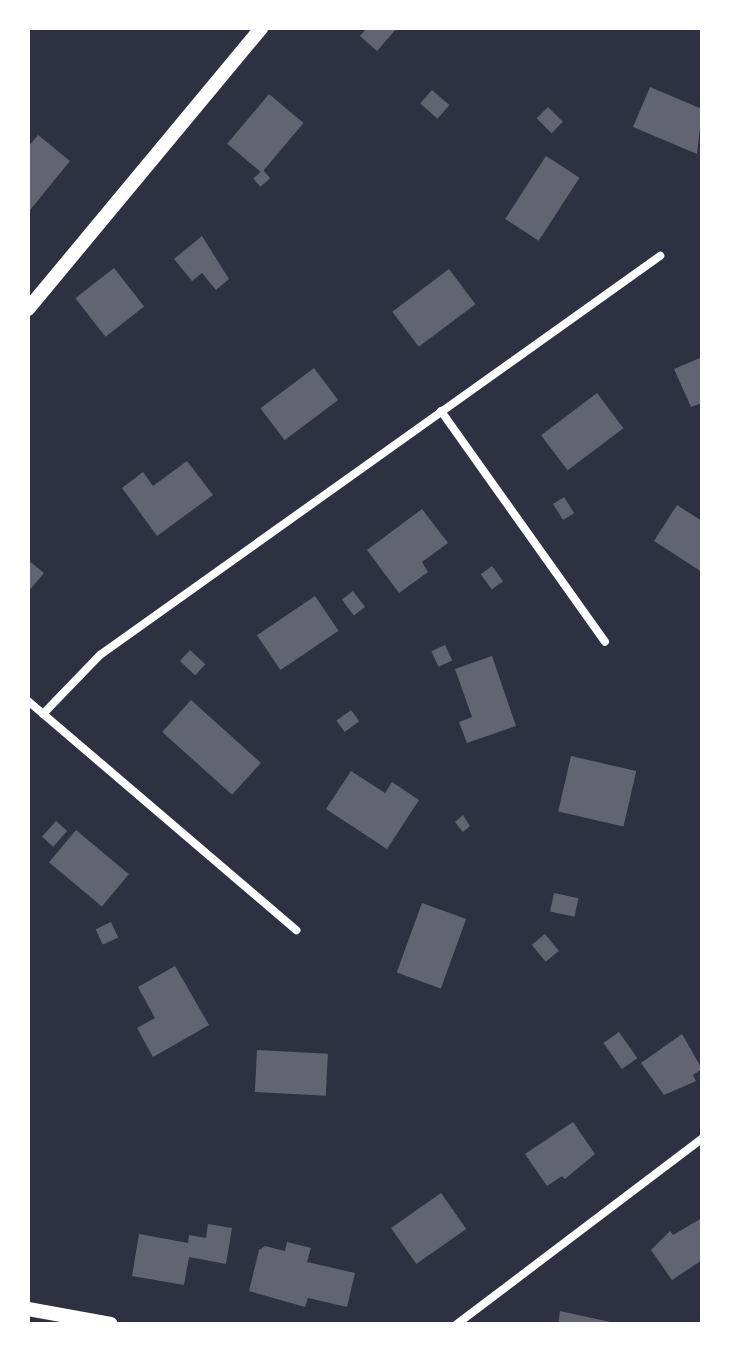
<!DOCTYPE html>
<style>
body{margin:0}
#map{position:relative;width:730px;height:1352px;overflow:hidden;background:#2d3142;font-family:"Libre Baskerville",serif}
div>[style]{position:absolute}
.building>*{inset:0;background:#626471;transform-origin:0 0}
.minor>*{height:8px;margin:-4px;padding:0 4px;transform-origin:4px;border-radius:4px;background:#fff}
.tertiary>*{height:14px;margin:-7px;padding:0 7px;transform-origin:7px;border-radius:7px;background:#fff}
span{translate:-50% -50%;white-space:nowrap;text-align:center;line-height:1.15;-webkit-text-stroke:8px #fff;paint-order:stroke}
.frame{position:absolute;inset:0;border:30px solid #fff;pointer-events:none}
</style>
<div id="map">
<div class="building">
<div style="clip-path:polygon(367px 28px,397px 28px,377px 51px,360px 36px)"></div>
<div style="clip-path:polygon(650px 87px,702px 109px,697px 154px,633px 127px)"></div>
<div style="left:432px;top:90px;width:23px;height:18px;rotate:41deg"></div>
<div style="left:269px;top:94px;width:45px;height:65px;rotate:40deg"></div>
<div style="left:548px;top:107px;width:21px;height:16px;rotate:45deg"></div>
<div style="clip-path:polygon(38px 135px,70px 161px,30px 210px,28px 147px)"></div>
<div style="left:546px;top:156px;width:40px;height:75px;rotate:33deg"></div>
<div style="left:263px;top:170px;width:11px;height:13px;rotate:49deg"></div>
<div style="clip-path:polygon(202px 236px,229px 279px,216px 290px,202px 273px,192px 281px,174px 259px)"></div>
<div style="left:114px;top:268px;width:49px;height:49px;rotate:52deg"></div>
<div style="left:449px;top:269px;width:44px;height:71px;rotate:53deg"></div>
<div style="clip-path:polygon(702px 357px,702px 403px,691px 407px,674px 369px)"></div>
<div style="left:314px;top:368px;width:40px;height:67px;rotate:53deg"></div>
<div style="left:597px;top:393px;width:44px;height:70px;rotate:53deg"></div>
<div style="clip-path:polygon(187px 461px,213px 495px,157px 536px,122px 488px,143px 472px,153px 486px)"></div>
<div style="left:564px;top:497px;width:19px;height:13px;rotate:58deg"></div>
<div style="clip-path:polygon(677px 505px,702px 521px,702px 572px,654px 541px)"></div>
<div style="clip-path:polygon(422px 509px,448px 543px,422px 562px,428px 572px,399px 593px,367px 550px)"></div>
<div style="clip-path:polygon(28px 560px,44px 573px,28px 592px)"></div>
<div style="left:492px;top:566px;width:19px;height:14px;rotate:54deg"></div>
<div style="left:353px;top:591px;width:20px;height:14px;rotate:53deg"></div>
<div style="left:315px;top:596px;width:42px;height:70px;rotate:56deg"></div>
<div style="left:445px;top:645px;width:17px;height:15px;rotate:65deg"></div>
<div style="left:190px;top:650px;width:21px;height:15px;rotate:43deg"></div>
<div style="clip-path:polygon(492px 656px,516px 726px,467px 743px,459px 722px,472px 717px,455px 669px)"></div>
<div style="left:191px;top:700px;width:94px;height:43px;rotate:42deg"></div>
<div style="left:351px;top:710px;width:14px;height:18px;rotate:54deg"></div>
<div style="left:571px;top:756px;width:67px;height:57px;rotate:13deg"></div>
<div style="clip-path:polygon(351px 771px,385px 793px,392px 782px,419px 800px,387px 849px,326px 809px)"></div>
<div style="clip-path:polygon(463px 815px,470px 826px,463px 832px,455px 822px)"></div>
<div style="left:56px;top:821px;width:15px;height:21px;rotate:42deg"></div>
<div style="left:76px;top:830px;width:69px;height:42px;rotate:40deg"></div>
<div style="left:554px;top:893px;width:25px;height:19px;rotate:12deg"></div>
<div style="left:422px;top:903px;width:47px;height:74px;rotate:20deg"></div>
<div style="left:111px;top:922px;width:17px;height:17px;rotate:65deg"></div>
<div style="left:545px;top:934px;width:22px;height:17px;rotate:51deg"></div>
<div style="clip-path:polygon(175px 966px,209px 1025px,153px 1057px,137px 1028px,155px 1018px,138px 987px)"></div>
<div style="left:619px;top:1032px;width:32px;height:19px;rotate:55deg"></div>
<div style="clip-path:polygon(682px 1034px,702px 1069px,693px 1075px,696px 1081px,664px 1095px,641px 1063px)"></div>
<div style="left:257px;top:1050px;width:71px;height:42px;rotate:3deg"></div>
<div style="clip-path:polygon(573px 1122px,595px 1154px,565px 1179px,562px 1176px,547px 1186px,525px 1154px)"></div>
<div style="left:441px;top:1193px;width:44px;height:61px;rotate:55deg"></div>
<div style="clip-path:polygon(702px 1218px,702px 1260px,672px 1280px,651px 1250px,670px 1231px,673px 1235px)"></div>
<div style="clip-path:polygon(208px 1224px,232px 1228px,226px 1264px,189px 1257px,184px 1285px,132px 1276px,139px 1234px,188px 1243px,189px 1235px,206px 1238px)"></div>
<div style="clip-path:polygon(287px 1242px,311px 1248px,307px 1262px,355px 1273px,347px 1307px,308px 1298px,305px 1307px,249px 1291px,259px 1250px,265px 1246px,285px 1251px)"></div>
<div style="clip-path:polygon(560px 1311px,615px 1323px,615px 1324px,558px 1324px)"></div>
</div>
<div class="minor">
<div style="left:441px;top:411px;width:283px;rotate:54.6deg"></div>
<div style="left:28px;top:701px;width:353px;rotate:40.5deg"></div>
<div style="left:43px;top:714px;width:82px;rotate:-46deg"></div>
<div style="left:100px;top:655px;width:688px;rotate:-35.47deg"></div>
<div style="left:457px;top:1324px;width:307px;rotate:-37.1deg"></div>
</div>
<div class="tertiary">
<div style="left:28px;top:309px;width:365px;rotate:-50.3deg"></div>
<div style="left:28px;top:1309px;width:84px;rotate:10.2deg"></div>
</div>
<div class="frame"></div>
</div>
